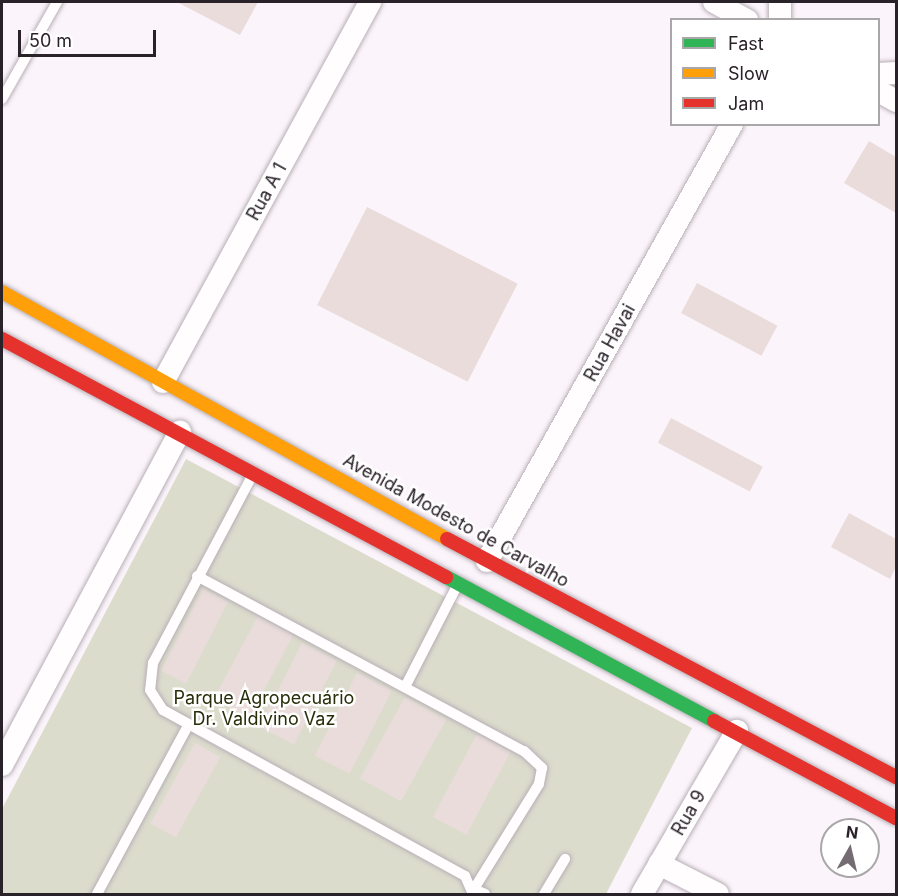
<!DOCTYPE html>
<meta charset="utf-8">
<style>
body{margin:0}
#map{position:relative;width:898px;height:896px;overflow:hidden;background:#fcf4fb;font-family:Inter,sans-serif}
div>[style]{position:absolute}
.green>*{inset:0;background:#dcdccd}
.building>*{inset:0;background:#e9dcdb;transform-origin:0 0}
.roads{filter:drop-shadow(0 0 2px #b7afb6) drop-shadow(0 0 2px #b7afb6)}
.lane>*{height:10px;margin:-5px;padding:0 5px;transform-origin:5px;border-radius:5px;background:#fffdfe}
.street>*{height:22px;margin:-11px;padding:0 11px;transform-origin:11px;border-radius:11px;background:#fffdfe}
.fast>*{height:14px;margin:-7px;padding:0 7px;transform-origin:7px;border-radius:7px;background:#30b455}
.slow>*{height:14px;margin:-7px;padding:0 7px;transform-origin:7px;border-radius:7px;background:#ff9f0a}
.jam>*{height:14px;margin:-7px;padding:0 7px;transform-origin:7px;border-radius:7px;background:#e5322d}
span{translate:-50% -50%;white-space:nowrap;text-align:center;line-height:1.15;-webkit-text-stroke:5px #fff;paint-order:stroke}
.street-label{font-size:18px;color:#2a2229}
.park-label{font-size:18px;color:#282e09}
.frame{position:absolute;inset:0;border:3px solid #2a2229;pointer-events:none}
.legend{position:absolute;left:670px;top:18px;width:210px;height:108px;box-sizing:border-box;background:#fff;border:2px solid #aaa7a9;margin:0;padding:8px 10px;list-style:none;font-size:18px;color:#2a2229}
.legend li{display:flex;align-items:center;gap:12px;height:30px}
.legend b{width:30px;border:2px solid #aaa7a9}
.north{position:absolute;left:820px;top:818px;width:60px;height:60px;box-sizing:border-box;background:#fff;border:2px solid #aaa7a9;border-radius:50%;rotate:8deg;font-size:16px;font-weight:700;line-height:24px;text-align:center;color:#2a2229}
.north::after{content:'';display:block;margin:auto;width:21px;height:27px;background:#746c72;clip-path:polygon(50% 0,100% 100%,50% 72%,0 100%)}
.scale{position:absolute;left:18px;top:30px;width:138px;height:27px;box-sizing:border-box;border:3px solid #2a2229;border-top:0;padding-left:8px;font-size:18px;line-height:21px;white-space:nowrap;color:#2a2229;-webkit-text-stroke:4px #fff;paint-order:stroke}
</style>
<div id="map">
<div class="green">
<div style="clip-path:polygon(186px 459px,692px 728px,606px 894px,2px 894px,2px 809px)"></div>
</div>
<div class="building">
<div style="clip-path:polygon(177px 2px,258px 2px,240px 35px)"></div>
<div style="clip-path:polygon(869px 141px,896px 157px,896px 213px,844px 183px)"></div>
<div style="left:367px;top:207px;width:169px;height:110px;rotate:27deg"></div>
<div style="left:697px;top:283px;width:91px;height:34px;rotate:28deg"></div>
<div style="left:671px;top:418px;width:104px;height:28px;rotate:28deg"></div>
<div style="clip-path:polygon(849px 513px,896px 539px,896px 567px,890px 579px,831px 547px)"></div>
<div style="left:203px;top:589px;width:28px;height:92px;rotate:27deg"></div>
<div style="left:258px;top:616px;width:40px;height:94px;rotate:28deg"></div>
<div style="left:302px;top:643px;width:39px;height:94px;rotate:27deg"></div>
<div style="left:357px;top:673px;width:39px;height:93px;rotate:27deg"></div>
<div style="left:405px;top:697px;width:47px;height:93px;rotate:29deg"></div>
<div style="left:477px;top:734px;width:38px;height:94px;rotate:28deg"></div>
<div style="left:195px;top:743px;width:29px;height:92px;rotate:29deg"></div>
</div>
<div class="roads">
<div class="lane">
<div style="left:2px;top:99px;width:112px;rotate:-60.4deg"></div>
<div style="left:252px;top:476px;width:212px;rotate:117.9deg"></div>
<div style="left:153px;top:663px;width:27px;rotate:96deg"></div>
<div style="left:150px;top:690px;width:24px;rotate:57deg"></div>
<div style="left:163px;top:710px;width:345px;rotate:28.8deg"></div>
<div style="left:465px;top:876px;width:20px;rotate:66deg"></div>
<div style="left:197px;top:576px;width:371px;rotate:28.2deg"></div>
<div style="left:524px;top:751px;width:25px;rotate:43deg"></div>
<div style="left:542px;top:768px;width:16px;rotate:101deg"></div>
<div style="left:539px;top:784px;width:123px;rotate:121.8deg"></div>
<div style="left:474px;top:889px;width:12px;rotate:24deg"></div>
<div style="left:405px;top:687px;width:114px;rotate:-62.8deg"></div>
<div style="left:97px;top:894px;width:193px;rotate:-61.6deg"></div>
<div style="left:544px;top:894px;width:41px;rotate:-59deg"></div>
</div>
<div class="street">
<div style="left:714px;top:2px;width:38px;rotate:29deg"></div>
<div style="left:780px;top:2px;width:18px;rotate:90deg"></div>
<div style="left:878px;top:74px;width:18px;rotate:-3deg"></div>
<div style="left:878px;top:91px;width:21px;rotate:29deg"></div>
<div style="left:163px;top:382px;width:433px;rotate:-61.4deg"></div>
<div style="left:487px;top:561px;width:501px;rotate:-60.72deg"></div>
<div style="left:2px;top:765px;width:378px;rotate:-61.9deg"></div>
<div style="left:659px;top:864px;width:66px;rotate:27deg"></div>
<div style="left:642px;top:894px;width:189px;rotate:-59.8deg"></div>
</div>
<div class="fast">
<div style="left:446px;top:577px;width:304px;rotate:28.2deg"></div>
</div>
<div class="slow">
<div style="left:2px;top:292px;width:509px;rotate:29.03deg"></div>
</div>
<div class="jam">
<div style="left:2px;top:339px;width:504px;rotate:28.19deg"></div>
<div style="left:447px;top:539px;width:508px;rotate:27.93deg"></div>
<div style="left:714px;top:721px;width:206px;rotate:28.1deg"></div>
</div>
</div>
<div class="street-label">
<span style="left:267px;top:192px;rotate:-61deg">Rua A 1</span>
<span style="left:610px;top:343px;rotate:-61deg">Rua Havai</span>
<span style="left:456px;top:521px;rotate:29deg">Avenida Modesto de Carvalho</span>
<span style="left:689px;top:813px;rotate:-60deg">Rua 9</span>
</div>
<div class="park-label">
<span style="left:264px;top:709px">Parque Agropecuário<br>Dr. Valdivino Vaz</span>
</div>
<div class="frame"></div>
<ul class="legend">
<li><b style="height:8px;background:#30b455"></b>Fast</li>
<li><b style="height:8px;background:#ff9f0a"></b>Slow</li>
<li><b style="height:8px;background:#e5322d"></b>Jam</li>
</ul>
<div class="north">N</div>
<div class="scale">50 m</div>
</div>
